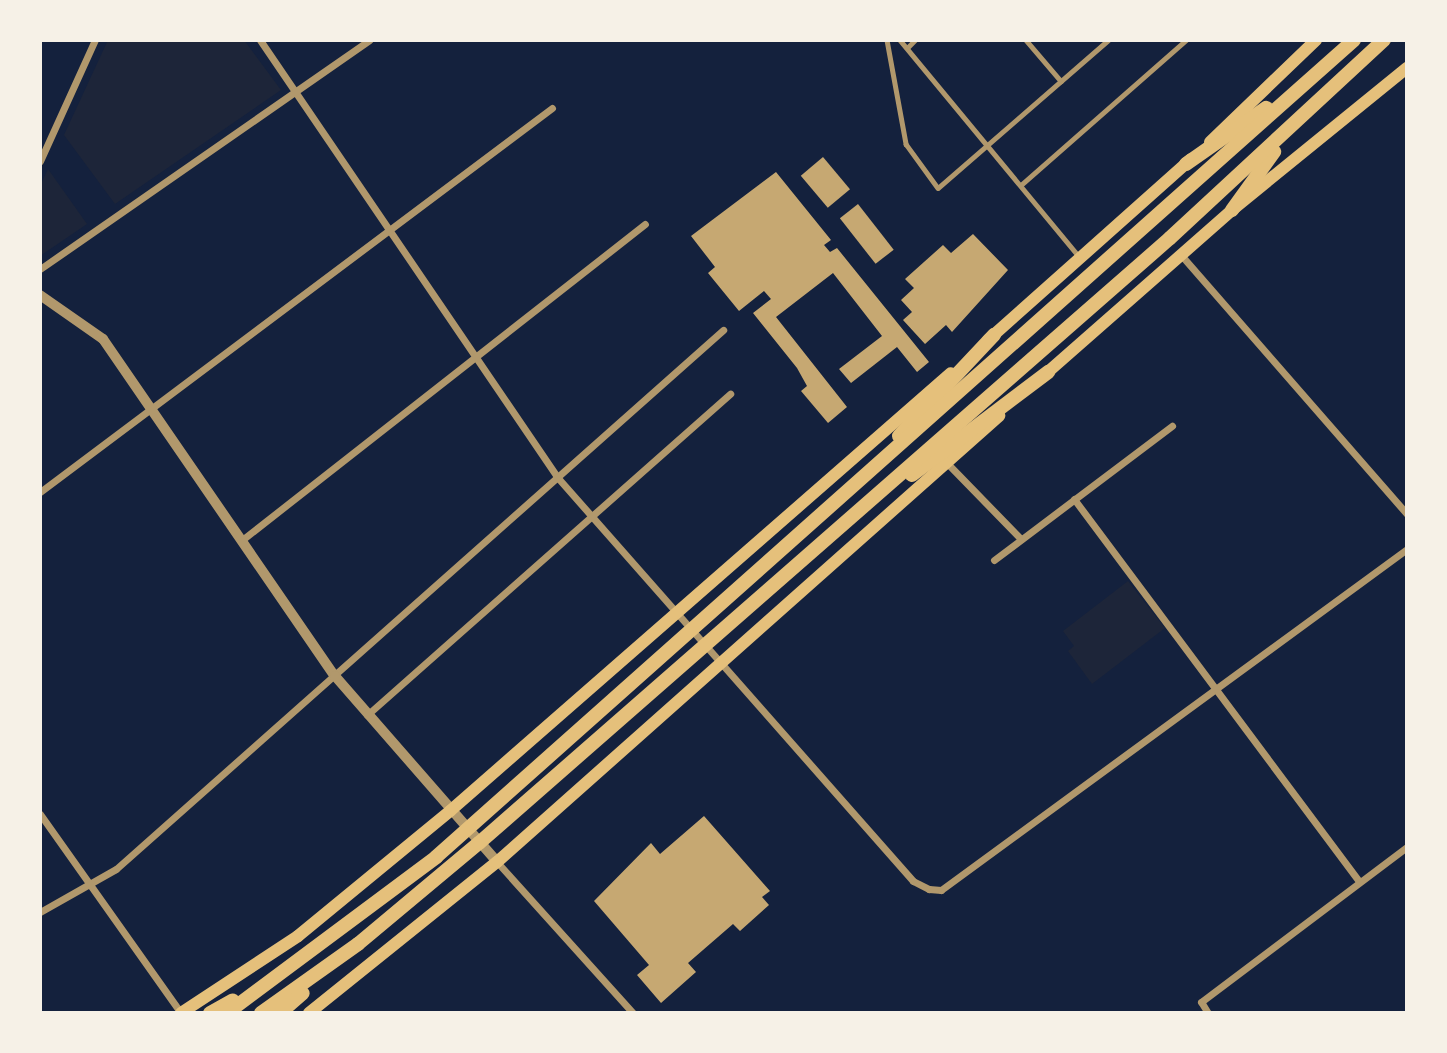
<!DOCTYPE html>
<style>
body{margin:0}
#map{position:relative;width:1447px;height:1053px;overflow:hidden;background:#14213d;font-family:Manrope,sans-serif}
div>[style]{position:absolute}
.green>*{inset:0;background:#1d2539}
.building>*{inset:0;background:#c6a872;transform-origin:0 0}
.service>*{height:4.5px;margin:-2.25px;padding:0 2.25px;transform-origin:2.25px;border-radius:2.25px;background:#b1986c}
.minor>*{height:7px;margin:-3.5px;padding:0 3.5px;transform-origin:3.5px;border-radius:3.5px;background:#b1986c}
.tertiary>*{height:10px;margin:-5px;padding:0 5px;transform-origin:5px;border-radius:5px;background:#b1986c}
.secondary>*{height:12px;margin:-6px;padding:0 6px;transform-origin:6px;border-radius:6px;background:#e5c07b}
.trunk>*{height:14px;margin:-7px;padding:0 7px;transform-origin:7px;border-radius:7px;background:#e5c07b}
span{translate:-50% -50%;white-space:nowrap;text-align:center;line-height:1.15;-webkit-text-stroke:7px #f6f1e7;paint-order:stroke}
.frame{position:absolute;inset:0;border:42px solid #f6f1e7;pointer-events:none}
</style>
<div id="map">
<div class="green">
<div style="clip-path:polygon(108px 40px,244px 40px,281px 90px,115px 204px,64px 135px)"></div>
<div style="clip-path:polygon(48px 169px,87px 224px,40px 256px,40px 186px)"></div>
<div style="clip-path:polygon(1128px 581px,1165px 628px,1092px 684px,1068px 651px,1074px 646px,1063px 631px)"></div>
</div>
<div class="building">
<div style="left:823px;top:157px;width:42px;height:29px;rotate:50deg"></div>
<div style="clip-path:polygon(776px 172px,831px 240px,824px 245px,830px 252px,837px 248px,929px 362px,917px 372px,897px 347px,851px 383px,839px 369px,882px 336px,833px 273px,776px 317px,847px 407px,828px 423px,801px 391px,807px 386px,797px 368px,753px 313px,771px 299px,764px 291px,739px 311px,708px 273px,715px 267px,691px 236px)"></div>
<div style="left:858px;top:204px;width:58px;height:23px;rotate:52deg"></div>
<div style="clip-path:polygon(973px 234px,1008px 270px,952px 332px,946px 325px,925px 344px,903px 320px,912px 312px,901px 300px,914px 288px,905px 279px,943px 245px,951px 253px)"></div>
<div style="clip-path:polygon(704px 816px,770px 891px,762px 897px,769px 905px,740px 931px,733px 924px,688px 963px,696px 972px,661px 1003px,637px 975px,649px 965px,594px 901px,651px 843px,660px 854px)"></div>
</div>
<div class="service">
<div style="left:887px;top:40px;width:106px;rotate:79.6deg"></div>
<div style="left:906px;top:144px;width:54px;rotate:54deg"></div>
<div style="left:938px;top:188px;width:225px;rotate:-41deg"></div>
<div style="left:900px;top:40px;width:281px;rotate:50.4deg"></div>
<div style="left:1026px;top:40px;width:54px;rotate:49.5deg"></div>
<div style="left:907px;top:48px;width:11px;rotate:-45deg"></div>
<div style="left:1021px;top:185px;width:220px;rotate:-41.3deg"></div>
</div>
<div class="minor">
<div style="left:260px;top:40px;width:530px;rotate:55.77deg"></div>
<div style="left:558px;top:478px;width:537px;rotate:48.62deg"></div>
<div style="left:913px;top:881px;width:18px;rotate:27deg"></div>
<div style="left:929px;top:889px;width:12px;rotate:5deg"></div>
<div style="left:941px;top:890px;width:577px;rotate:-36.2deg"></div>
<div style="left:40px;top:161px;width:133px;rotate:-65.6deg"></div>
<div style="left:1181px;top:255px;width:344px;rotate:48.9deg"></div>
<div style="left:40px;top:269px;width:401px;rotate:-34.8deg"></div>
<div style="left:947px;top:463px;width:106px;rotate:45.8deg"></div>
<div style="left:40px;top:492px;width:640px;rotate:-36.87deg"></div>
<div style="left:1074px;top:499px;width:477px;rotate:53.3deg"></div>
<div style="left:242px;top:540px;width:512px;rotate:-38.1deg"></div>
<div style="left:994px;top:560px;width:223px;rotate:-37deg"></div>
<div style="left:367px;top:715px;width:485px;rotate:-41.5deg"></div>
<div style="left:40px;top:814px;width:244px;rotate:54.7deg"></div>
<div style="left:497px;top:862px;width:203px;rotate:48deg"></div>
<div style="left:40px;top:912px;width:87px;rotate:-29.5deg"></div>
<div style="left:116px;top:869px;width:812px;rotate:-41.6deg"></div>
<div style="left:1208px;top:1013px;width:13px;rotate:-122deg"></div>
<div style="left:1201px;top:1002px;width:258px;rotate:-37deg"></div>
</div>
<div class="tertiary">
<div style="left:40px;top:295px;width:77px;rotate:34.9deg"></div>
<div style="left:103px;top:339px;width:409px;rotate:55.5deg"></div>
<div style="left:335px;top:676px;width:247px;rotate:48.9deg"></div>
</div>
<div class="secondary">
<div style="left:1210px;top:142px;width:147px;rotate:-43.9deg"></div>
<div style="left:988px;top:340px;width:272px;rotate:-41.7deg"></div>
<div style="left:1041px;top:378px;width:254px;rotate:-41.3deg"></div>
<div style="left:1232px;top:210px;width:225px;rotate:-39.1deg"></div>
<div style="left:181px;top:1013px;width:140px;rotate:-33.3deg"></div>
<div style="left:298px;top:936px;width:197px;rotate:-39.4deg"></div>
<div style="left:450px;top:811px;width:665px;rotate:-41.16deg"></div>
<div style="left:309px;top:1013px;width:241px;rotate:-38.8deg"></div>
<div style="left:497px;top:862px;width:672px;rotate:-41.62deg"></div>
</div>
<div class="trunk">
<div style="left:1186px;top:164px;width:98px;rotate:-35deg"></div>
<div style="left:1232px;top:210px;width:72px;rotate:-54.1deg"></div>
<div style="left:899px;top:436px;width:139px;rotate:-46.8deg"></div>
<div style="left:912px;top:475px;width:171px;rotate:-37.1deg"></div>
<div style="left:210px;top:1013px;width:26px;rotate:-29deg"></div>
<div style="left:227px;top:1013px;width:261px;rotate:-36.7deg"></div>
<div style="left:436px;top:857px;width:1229px;rotate:-41.67deg"></div>
<div style="left:261px;top:1013px;width:119px;rotate:-35.4deg"></div>
<div style="left:358px;top:944px;width:158px;rotate:-39.9deg"></div>
<div style="left:479px;top:843px;width:918px;rotate:-41.2deg"></div>
<div style="left:1170px;top:238px;width:292px;rotate:-42.8deg"></div>
<div style="left:280px;top:1013px;width:30px;rotate:-41deg"></div>
</div>
<div class="frame"></div>
</div>
